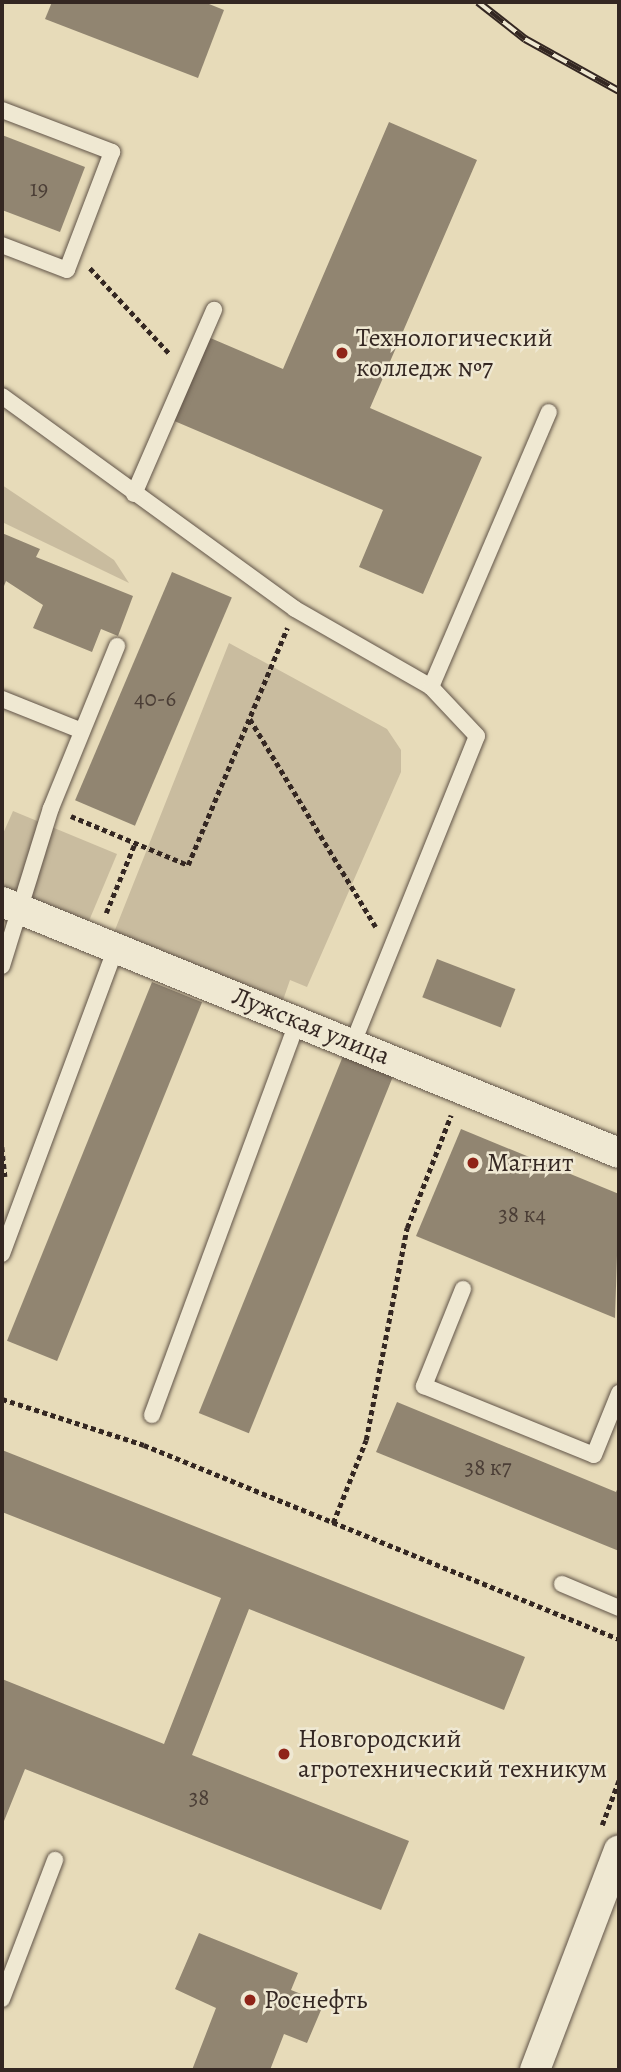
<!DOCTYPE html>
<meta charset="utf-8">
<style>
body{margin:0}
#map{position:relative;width:621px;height:2072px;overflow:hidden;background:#e7dbb9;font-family:Alegreya,serif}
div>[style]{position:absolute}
.green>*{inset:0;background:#c9bc9f}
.building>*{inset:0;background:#918571;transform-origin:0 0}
.path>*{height:4.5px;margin-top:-2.25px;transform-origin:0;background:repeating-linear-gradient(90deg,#342722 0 5px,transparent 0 8.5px)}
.roads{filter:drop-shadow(0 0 2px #615448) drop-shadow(0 0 2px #615448)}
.lane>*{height:16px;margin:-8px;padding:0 8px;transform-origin:8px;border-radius:8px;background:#efe8d2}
.street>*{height:30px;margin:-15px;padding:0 15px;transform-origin:15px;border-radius:15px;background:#efe8d2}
.rail>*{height:8px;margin-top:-4px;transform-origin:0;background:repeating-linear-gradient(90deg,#efe8d2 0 16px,#342722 0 32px);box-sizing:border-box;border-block:2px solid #342722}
.dots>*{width:19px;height:19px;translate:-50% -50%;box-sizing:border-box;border:4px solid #efe8d2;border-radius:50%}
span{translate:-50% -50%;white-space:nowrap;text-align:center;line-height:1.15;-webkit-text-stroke:5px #efe8d2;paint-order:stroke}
.number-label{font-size:23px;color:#4b3e36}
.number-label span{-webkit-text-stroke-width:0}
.poi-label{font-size:26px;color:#342722}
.left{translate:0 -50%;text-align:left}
.street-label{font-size:26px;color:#342722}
.frame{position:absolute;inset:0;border:4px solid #342722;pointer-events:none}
</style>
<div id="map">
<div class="green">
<div style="clip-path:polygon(2px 485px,114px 560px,129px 583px,2px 522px)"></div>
<div style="clip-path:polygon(229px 643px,387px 729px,401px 750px,401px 772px,307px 987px,290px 980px,281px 1006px,113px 935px)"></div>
<div style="clip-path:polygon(13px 811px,117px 854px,86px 928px,2px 890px,2px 836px)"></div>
</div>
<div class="building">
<div style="clip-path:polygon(52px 2px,204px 2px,224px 10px,198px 78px,45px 19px)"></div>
<div style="clip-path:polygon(389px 122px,477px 160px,370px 408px,482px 457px,423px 594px,359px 567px,383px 510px,172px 420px,208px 337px,283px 369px)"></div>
<div style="clip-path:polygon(2px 135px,85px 167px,60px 232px,2px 210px)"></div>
<div style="clip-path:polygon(2px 533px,40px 549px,36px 557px,133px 596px,118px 636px,101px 629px,92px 652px,33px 628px,43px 605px,6px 581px,2px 591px)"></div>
<div style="left:172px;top:572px;width:65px;height:248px;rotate:23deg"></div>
<div style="left:437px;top:959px;width:84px;height:41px;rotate:21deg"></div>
<div style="left:152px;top:982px;width:54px;height:387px;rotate:22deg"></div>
<div style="left:343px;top:1056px;width:54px;height:385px;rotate:22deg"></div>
<div style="clip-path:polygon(461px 1129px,619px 1194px,615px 1318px,416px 1236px)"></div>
<div style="clip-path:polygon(397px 1402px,616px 1492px,619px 1485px,619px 1551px,376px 1452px)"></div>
<div style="clip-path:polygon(2px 1450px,525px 1657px,504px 1710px,249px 1609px,192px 1755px,409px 1841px,381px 1910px,25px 1769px,2px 1826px,2px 1679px,164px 1744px,221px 1598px,2px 1512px)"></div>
<div style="clip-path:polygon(199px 1933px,298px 1973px,291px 1990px,324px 2003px,307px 2043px,284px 2034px,270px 2070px,192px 2070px,216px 2008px,175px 1989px)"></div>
</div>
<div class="path">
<div style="left:90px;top:268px;width:117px;rotate:47.1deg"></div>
<div style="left:250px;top:719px;width:243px;rotate:58.8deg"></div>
<div style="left:71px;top:816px;width:127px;rotate:22.7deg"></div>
<div style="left:188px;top:865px;width:257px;rotate:-67.3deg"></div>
<div style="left:106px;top:913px;width:76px;rotate:-67.5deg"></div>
<div style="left:2px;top:1147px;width:30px;rotate:84deg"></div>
<div style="left:2px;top:1399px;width:149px;rotate:17.9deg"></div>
<div style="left:144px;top:1445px;width:513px;rotate:22.22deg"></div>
<div style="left:333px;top:1523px;width:89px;rotate:-68.3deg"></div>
<div style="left:366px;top:1440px;width:216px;rotate:-79.1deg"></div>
<div style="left:407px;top:1228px;width:121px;rotate:-68.7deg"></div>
<div style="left:602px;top:1825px;width:48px;rotate:-69.3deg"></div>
</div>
<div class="roads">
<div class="lane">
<div style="left:2px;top:110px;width:118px;rotate:20.9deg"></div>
<div style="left:112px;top:152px;width:126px;rotate:110.9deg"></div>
<div style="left:67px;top:270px;width:70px;rotate:-159deg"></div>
<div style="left:2px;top:396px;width:362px;rotate:36deg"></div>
<div style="left:295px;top:609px;width:157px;rotate:29.8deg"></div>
<div style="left:134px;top:494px;width:201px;rotate:-66.5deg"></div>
<div style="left:2px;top:699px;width:86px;rotate:21.8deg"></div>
<div style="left:2px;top:966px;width:165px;rotate:-72.8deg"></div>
<div style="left:51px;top:808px;width:175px;rotate:-67.8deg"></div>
<div style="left:353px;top:1043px;width:331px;rotate:-68deg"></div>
<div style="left:477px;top:736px;width:67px;rotate:-133.2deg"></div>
<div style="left:431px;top:687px;width:299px;rotate:-66.8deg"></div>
<div style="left:2px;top:1254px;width:327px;rotate:-69.6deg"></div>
<div style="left:463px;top:1289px;width:105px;rotate:111.9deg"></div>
<div style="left:424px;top:1386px;width:183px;rotate:22.1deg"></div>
<div style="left:594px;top:1455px;width:67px;rotate:-68deg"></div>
<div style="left:152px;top:1415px;width:420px;rotate:-69.7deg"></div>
<div style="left:562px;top:1584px;width:62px;rotate:22.8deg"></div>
<div style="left:2px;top:1999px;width:149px;rotate:-69.1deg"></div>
</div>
<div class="street">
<div style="left:2px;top:902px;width:666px;rotate:22.14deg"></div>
<div style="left:535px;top:2070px;width:235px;rotate:-69.1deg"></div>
</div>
</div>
<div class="rail">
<div style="left:478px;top:2px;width:60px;rotate:38.2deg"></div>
<div style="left:525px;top:39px;width:107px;rotate:29deg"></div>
</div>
<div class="dots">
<div style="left:342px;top:353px;background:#8f2418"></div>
<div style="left:473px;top:1163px;background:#8f2418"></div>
<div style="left:284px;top:1754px;background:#8f2418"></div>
<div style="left:250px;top:2000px;background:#8f2418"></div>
</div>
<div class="number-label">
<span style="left:39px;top:189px">19</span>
<span style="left:155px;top:699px">40-6</span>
<span style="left:522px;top:1215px">38 к4</span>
<span style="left:488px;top:1468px">38 к7</span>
<span style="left:199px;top:1798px">38</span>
</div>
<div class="poi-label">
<span class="left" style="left:356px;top:353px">Технологический<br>колледж №7</span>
<span class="left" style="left:487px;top:1163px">Магнит</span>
<span class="left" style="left:298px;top:1754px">Новгородский<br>агротехнический техникум</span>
<span class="left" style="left:264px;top:2000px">Роснефть</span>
</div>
<div class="street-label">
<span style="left:311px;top:1026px;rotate:22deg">Лужская улица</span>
</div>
<div class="frame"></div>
</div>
